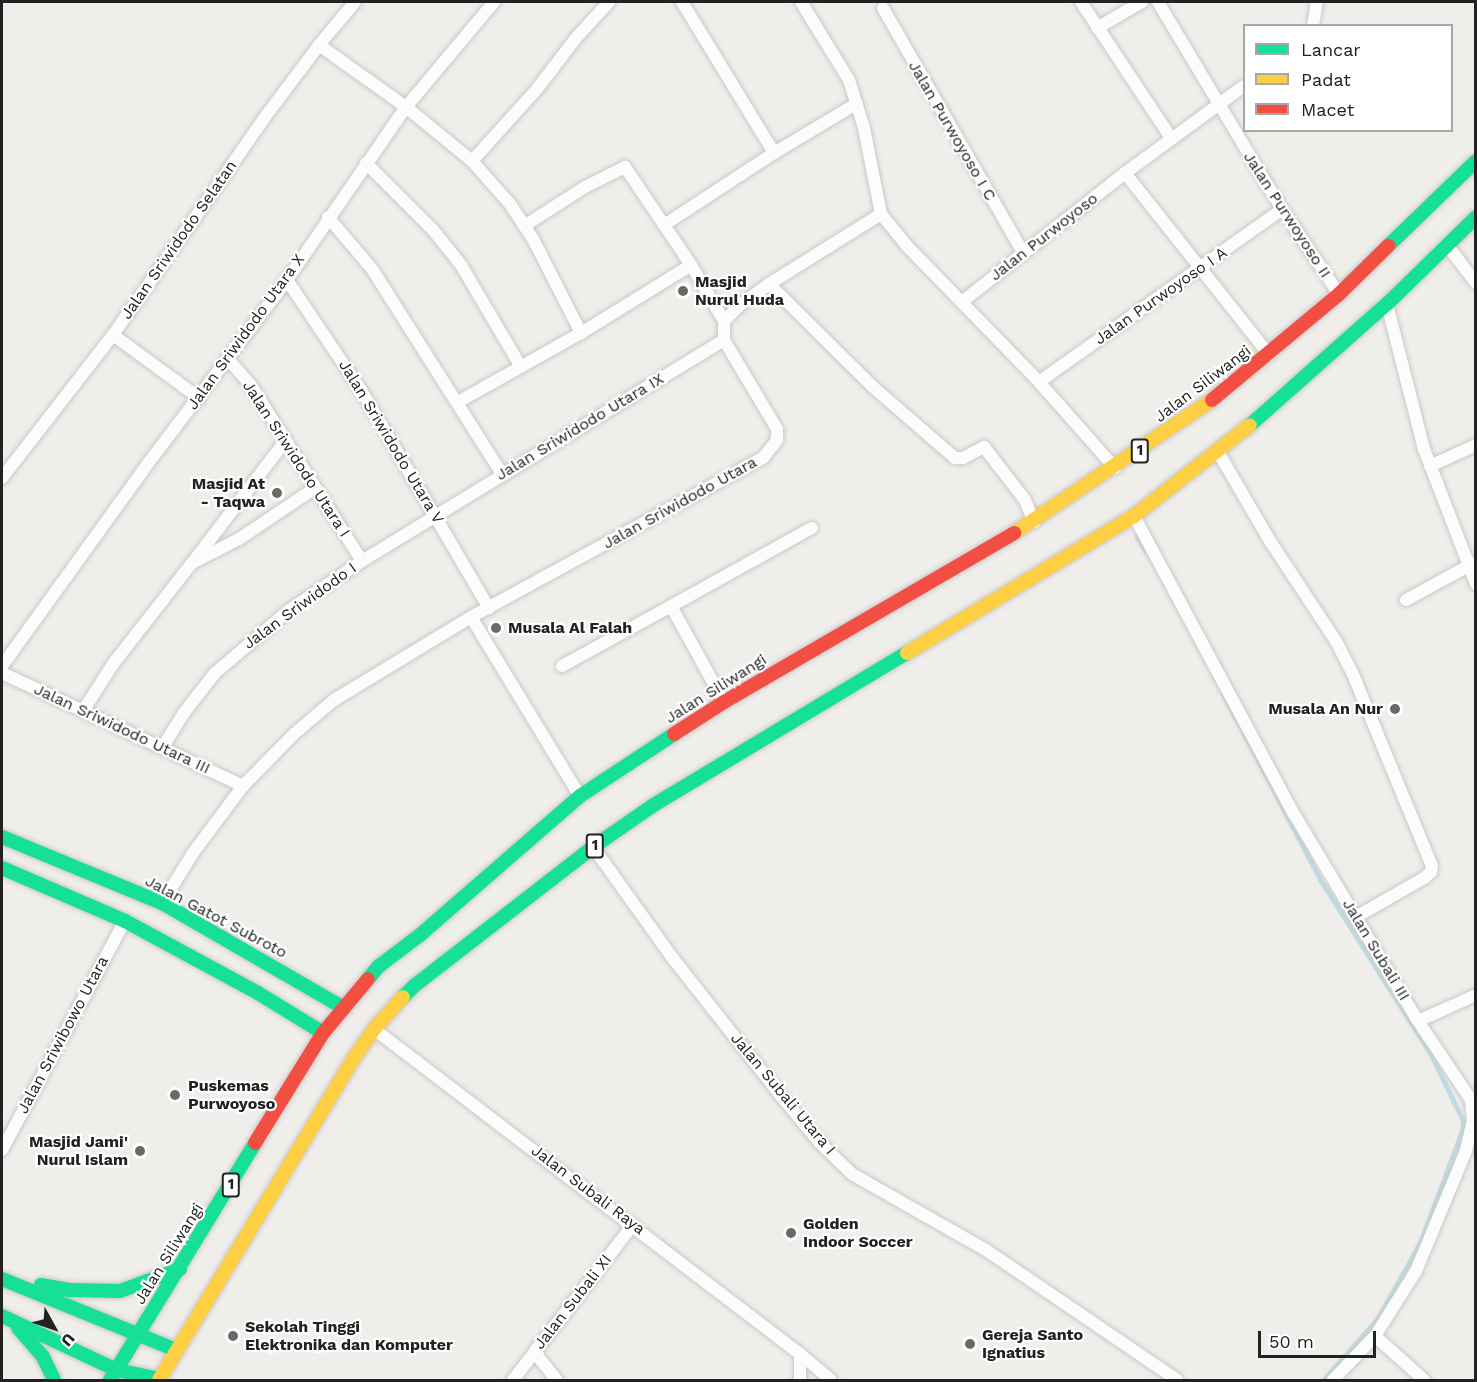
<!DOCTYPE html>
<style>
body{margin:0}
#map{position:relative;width:1477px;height:1382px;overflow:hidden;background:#f0eeeb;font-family:"Work Sans",sans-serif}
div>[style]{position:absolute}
.stream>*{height:4.5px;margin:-2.25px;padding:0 2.25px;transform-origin:2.25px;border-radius:2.25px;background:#bfdbe3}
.roads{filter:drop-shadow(0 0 2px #c9c8c7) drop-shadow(0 0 2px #c9c8c7)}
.street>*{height:12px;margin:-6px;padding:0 6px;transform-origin:6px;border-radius:6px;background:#fdfcfc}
.fast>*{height:14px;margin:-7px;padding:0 7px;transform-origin:7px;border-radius:7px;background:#16e098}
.slow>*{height:14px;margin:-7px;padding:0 7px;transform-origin:7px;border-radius:7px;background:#ffcf43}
.jam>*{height:14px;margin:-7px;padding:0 7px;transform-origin:7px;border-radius:7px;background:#f24e42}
.dots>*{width:16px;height:16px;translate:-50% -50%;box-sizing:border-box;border:3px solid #fff;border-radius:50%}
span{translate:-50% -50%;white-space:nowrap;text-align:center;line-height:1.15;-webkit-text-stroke:4.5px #fff;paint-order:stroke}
.shield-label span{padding:2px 4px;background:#fff;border:2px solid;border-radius:4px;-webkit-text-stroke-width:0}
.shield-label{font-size:15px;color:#222;font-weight:700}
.street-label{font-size:16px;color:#222}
.poi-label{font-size:16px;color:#222;font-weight:700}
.left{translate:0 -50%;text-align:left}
.right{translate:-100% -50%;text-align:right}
.frame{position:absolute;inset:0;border:3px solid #222;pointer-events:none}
.legend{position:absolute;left:1243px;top:24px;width:210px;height:108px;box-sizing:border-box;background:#fff;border:2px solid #a7a7a7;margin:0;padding:8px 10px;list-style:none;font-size:18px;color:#222}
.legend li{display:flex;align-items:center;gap:12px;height:30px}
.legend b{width:30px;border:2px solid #a7a7a7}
.north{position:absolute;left:24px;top:1298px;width:60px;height:60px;-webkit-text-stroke:4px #fff;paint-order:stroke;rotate:130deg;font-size:16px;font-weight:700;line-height:24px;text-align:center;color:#222}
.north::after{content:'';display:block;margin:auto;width:21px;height:27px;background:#222;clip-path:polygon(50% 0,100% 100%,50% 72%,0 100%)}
.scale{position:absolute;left:1258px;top:1331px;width:118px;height:27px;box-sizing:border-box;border:3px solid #222;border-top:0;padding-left:8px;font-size:18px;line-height:21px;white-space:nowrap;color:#222;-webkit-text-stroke:4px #fff;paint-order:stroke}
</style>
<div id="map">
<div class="stream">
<div style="left:1137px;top:536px;width:17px;rotate:59deg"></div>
<div style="left:1223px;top:693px;width:213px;rotate:62.4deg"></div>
<div style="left:1322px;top:882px;width:204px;rotate:57.6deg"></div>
<div style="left:1431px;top:1054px;width:73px;rotate:64.1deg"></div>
<div style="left:1463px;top:1120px;width:7px;rotate:82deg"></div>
<div style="left:1464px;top:1127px;width:123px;rotate:110.5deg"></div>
<div style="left:1421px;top:1242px;width:88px;rotate:119.2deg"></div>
<div style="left:1378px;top:1319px;width:81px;rotate:131.5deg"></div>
</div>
<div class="roads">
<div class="street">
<div style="left:682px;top:2px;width:177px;rotate:58.6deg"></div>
<div style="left:801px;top:2px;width:92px;rotate:58.4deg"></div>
<div style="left:849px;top:80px;width:50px;rotate:72.6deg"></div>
<div style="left:864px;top:128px;width:88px;rotate:78.8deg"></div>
<div style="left:1081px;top:2px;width:163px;rotate:56.5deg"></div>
<div style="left:1158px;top:2px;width:241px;rotate:59.1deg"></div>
<div style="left:1282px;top:209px;width:102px;rotate:56.2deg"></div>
<div style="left:883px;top:8px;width:281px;rotate:60.2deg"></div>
<div style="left:1313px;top:26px;width:24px;rotate:-81deg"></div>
<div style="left:1097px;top:28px;width:52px;rotate:-30deg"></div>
<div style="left:319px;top:45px;width:107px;rotate:35.5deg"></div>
<div style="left:406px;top:107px;width:85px;rotate:39.3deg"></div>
<div style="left:472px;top:161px;width:57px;rotate:48.5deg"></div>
<div style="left:510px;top:204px;width:42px;rotate:56.7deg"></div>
<div style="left:533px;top:239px;width:106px;rotate:62.9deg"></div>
<div style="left:472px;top:161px;width:97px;rotate:-47.9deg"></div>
<div style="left:537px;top:89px;width:64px;rotate:-52.6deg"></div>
<div style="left:576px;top:38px;width:49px;rotate:-47.5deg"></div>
<div style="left:366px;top:163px;width:95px;rotate:45deg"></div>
<div style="left:433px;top:230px;width:45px;rotate:51.3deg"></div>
<div style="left:461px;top:265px;width:118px;rotate:59.5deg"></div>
<div style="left:1125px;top:173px;width:232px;rotate:51.6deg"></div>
<div style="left:881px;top:214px;width:40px;rotate:51deg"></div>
<div style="left:906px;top:245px;width:191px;rotate:45.8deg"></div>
<div style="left:1039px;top:382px;width:115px;rotate:48.5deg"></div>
<div style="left:328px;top:217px;width:68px;rotate:49.8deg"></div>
<div style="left:372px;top:269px;width:243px;rotate:57.6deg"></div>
<div style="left:664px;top:225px;width:131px;rotate:-33.2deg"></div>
<div style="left:774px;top:153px;width:96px;rotate:-30.9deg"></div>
<div style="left:524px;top:226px;width:72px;rotate:-32.6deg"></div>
<div style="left:585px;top:187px;width:45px;rotate:-26.6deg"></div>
<div style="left:625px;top:167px;width:118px;rotate:56deg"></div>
<div style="left:691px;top:265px;width:65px;rotate:59.5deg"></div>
<div style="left:1447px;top:245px;width:48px;rotate:52.7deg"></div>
<div style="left:287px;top:280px;width:133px;rotate:56.1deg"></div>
<div style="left:361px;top:390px;width:253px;rotate:59.6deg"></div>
<div style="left:769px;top:284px;width:146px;rotate:44.7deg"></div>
<div style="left:873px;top:387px;width:108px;rotate:40.9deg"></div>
<div style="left:955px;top:458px;width:8px"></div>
<div style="left:963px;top:458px;width:24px;rotate:-28deg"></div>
<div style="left:984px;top:447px;width:67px;rotate:52.3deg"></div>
<div style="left:1025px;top:500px;width:24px;rotate:68deg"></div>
<div style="left:963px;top:301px;width:206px;rotate:-38.3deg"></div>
<div style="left:1125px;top:173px;width:147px;rotate:-36.2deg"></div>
<div style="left:1387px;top:304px;width:150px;rotate:75.7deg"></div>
<div style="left:1424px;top:449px;width:145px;rotate:68.9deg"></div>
<div style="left:113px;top:335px;width:107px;rotate:36.2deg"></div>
<div style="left:228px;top:359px;width:33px;rotate:49deg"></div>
<div style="left:250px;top:384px;width:209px;rotate:57.7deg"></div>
<div style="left:1039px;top:382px;width:298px;rotate:-35.4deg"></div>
<div style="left:458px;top:402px;width:141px;rotate:-29.3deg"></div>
<div style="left:581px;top:333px;width:129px;rotate:-31.7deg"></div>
<div style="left:1218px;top:452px;width:103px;rotate:59.7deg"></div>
<div style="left:1270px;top:541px;width:120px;rotate:56.6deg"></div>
<div style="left:1336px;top:641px;width:35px;rotate:63deg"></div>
<div style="left:1352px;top:672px;width:210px;rotate:67.6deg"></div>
<div style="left:1432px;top:866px;width:6px;rotate:99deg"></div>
<div style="left:1431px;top:872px;width:9px;rotate:139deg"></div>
<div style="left:1424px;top:878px;width:78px;rotate:150.2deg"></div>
<div style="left:1430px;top:466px;width:51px;rotate:-24.5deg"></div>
<div style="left:2px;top:478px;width:181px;rotate:-52.2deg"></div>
<div style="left:113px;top:335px;width:266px;rotate:-55.1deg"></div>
<div style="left:265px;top:117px;width:90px;rotate:-53.1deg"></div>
<div style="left:319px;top:45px;width:56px;rotate:-50.1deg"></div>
<div style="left:1134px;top:516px;width:338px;rotate:61.8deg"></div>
<div style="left:1294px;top:814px;width:241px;rotate:59.1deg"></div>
<div style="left:1418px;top:1021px;width:95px;rotate:56.1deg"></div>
<div style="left:1471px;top:1100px;width:20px;rotate:84deg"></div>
<div style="left:1473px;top:1120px;width:32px;rotate:103deg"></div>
<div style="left:1466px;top:1151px;width:130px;rotate:112.6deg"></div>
<div style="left:1416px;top:1271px;width:77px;rotate:122.2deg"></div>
<div style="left:1375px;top:1336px;width:61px;rotate:133.7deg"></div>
<div style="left:193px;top:562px;width:153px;rotate:-52.7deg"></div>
<div style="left:1406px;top:600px;width:77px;rotate:-28.6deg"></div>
<div style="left:671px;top:606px;width:161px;rotate:-29deg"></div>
<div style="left:471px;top:617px;width:210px;rotate:58.7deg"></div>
<div style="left:2px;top:666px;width:251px;rotate:-54.2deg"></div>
<div style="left:149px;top:462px;width:228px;rotate:-52.8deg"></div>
<div style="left:287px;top:280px;width:210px;rotate:-55.5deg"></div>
<div style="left:406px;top:107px;width:137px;rotate:-50deg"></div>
<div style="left:562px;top:666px;width:124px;rotate:-28.8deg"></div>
<div style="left:671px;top:606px;width:110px;rotate:61.1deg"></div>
<div style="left:2px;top:673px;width:266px;rotate:25.1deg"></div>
<div style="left:83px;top:711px;width:56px;rotate:-57.4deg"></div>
<div style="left:113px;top:664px;width:128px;rotate:-52deg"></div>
<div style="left:192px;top:563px;width:53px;rotate:-27.1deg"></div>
<div style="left:239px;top:539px;width:92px;rotate:-33.9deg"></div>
<div style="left:162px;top:748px;width:40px;rotate:-58deg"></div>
<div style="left:183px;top:714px;width:52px;rotate:-52deg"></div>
<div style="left:215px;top:673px;width:96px;rotate:-40.3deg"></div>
<div style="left:288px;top:611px;width:89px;rotate:-34deg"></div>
<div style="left:362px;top:561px;width:424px;rotate:-31.4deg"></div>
<div style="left:593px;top:847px;width:134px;rotate:54.4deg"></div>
<div style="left:671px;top:956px;width:178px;rotate:51.8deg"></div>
<div style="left:781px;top:1096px;width:61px;rotate:50.3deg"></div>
<div style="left:820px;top:1143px;width:45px;rotate:44.1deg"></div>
<div style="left:852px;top:1174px;width:154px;rotate:29.6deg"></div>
<div style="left:986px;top:1250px;width:231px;rotate:34.2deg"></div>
<div style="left:162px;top:903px;width:59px;rotate:-58.2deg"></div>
<div style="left:193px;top:853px;width:84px;rotate:-53.3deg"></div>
<div style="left:243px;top:786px;width:73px;rotate:-45.6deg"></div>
<div style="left:294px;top:734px;width:52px;rotate:-40.4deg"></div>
<div style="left:334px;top:700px;width:160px;rotate:-31.2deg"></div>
<div style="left:471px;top:617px;width:332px;rotate:-28.6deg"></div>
<div style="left:763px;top:458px;width:23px;rotate:-52deg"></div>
<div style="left:777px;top:440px;width:11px;rotate:-90deg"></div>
<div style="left:777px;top:429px;width:104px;rotate:-120.8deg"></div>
<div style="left:724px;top:340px;width:19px;rotate:-90deg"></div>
<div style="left:724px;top:321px;width:23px;rotate:-45deg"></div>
<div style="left:740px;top:305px;width:36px;rotate:-36deg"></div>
<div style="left:769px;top:284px;width:132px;rotate:-32deg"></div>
<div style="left:1418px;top:1021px;width:64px;rotate:-24.1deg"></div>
<div style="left:374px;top:1029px;width:536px;rotate:37.34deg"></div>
<div style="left:800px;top:1354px;width:26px;rotate:90deg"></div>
<div style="left:2px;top:1150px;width:260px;rotate:-61.8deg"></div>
<div style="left:1375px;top:1336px;width:66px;rotate:41.9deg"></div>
<div style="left:536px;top:1349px;width:9px;rotate:72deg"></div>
<div style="left:539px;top:1358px;width:28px;rotate:51deg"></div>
<div style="left:800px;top:1354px;width:40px;rotate:40deg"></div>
<div style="left:513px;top:1380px;width:196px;rotate:-52.3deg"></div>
</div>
<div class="fast">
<div style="left:1388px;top:246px;width:122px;rotate:-44deg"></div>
<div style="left:1250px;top:425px;width:183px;rotate:-41.5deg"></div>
<div style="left:1387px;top:304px;width:124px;rotate:-44.3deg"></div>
<div style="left:2px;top:837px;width:173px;rotate:22.4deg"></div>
<div style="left:162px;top:903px;width:210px;rotate:30deg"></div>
<div style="left:2px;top:868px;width:134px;rotate:23.3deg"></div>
<div style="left:125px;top:921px;width:151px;rotate:28.4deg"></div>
<div style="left:258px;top:993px;width:76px;rotate:31.6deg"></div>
<div style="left:368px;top:979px;width:17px;rotate:-50deg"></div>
<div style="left:379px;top:966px;width:51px;rotate:-37.1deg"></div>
<div style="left:420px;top:935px;width:212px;rotate:-41deg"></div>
<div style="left:580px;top:796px;width:113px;rotate:-33.4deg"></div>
<div style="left:403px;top:997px;width:16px;rotate:-45deg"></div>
<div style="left:414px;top:986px;width:227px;rotate:-37.8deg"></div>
<div style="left:593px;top:847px;width:72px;rotate:-34.8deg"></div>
<div style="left:652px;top:806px;width:297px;rotate:-31deg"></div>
<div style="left:2px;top:1279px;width:188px;rotate:22.2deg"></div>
<div style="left:41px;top:1285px;width:27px;rotate:10deg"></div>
<div style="left:68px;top:1290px;width:52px;rotate:1.1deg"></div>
<div style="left:120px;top:1291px;width:64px;rotate:-20.1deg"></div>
<div style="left:2px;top:1316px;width:127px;rotate:25.2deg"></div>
<div style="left:117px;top:1370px;width:44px;rotate:11.8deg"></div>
<div style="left:18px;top:1328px;width:38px;rotate:49deg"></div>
<div style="left:43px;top:1357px;width:25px;rotate:64deg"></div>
<div style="left:110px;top:1380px;width:278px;rotate:-58.5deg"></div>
</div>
<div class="slow">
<div style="left:1014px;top:533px;width:239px;rotate:-33.9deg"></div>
<div style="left:907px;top:653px;width:265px;rotate:-31.1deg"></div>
<div style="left:1134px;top:516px;width:147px;rotate:-38.1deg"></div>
<div style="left:159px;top:1380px;width:380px;rotate:-58.8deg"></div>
<div style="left:356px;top:1055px;width:32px;rotate:-55deg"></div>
<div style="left:374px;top:1029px;width:43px;rotate:-47.8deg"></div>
</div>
<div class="jam">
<div style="left:1212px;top:400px;width:165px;rotate:-39.8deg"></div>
<div style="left:1339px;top:294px;width:69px;rotate:-44.4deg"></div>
<div style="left:674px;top:734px;width:59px;rotate:-32.6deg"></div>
<div style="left:724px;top:702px;width:336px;rotate:-30.2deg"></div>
<div style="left:255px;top:1143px;width:129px;rotate:-58.3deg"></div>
<div style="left:323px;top:1033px;width:70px;rotate:-50.2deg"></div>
</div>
</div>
<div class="dots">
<div style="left:683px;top:291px;background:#6a6968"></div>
<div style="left:277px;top:493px;background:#6a6968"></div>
<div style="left:496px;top:628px;background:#6a6968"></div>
<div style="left:1395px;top:709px;background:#6a6968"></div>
<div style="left:175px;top:1095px;background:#6a6968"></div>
<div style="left:140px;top:1151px;background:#6a6968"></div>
<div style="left:791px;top:1233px;background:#6a6968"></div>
<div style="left:233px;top:1336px;background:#6a6968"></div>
<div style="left:970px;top:1344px;background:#6a6968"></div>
</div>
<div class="shield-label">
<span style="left:1140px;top:451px">1</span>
<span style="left:595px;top:846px">1</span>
<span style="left:231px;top:1185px">1</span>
</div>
<div class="street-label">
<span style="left:952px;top:131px;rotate:60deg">Jalan Purwoyoso I C</span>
<span style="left:1287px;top:215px;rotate:57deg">Jalan Purwoyoso II</span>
<span style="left:1044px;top:237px;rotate:-38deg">Jalan Purwoyoso</span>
<span style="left:179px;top:240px;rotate:-55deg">Jalan Sriwidodo Selatan</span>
<span style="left:1161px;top:296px;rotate:-35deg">Jalan Purwoyoso I A</span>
<span style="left:246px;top:332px;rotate:-54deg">Jalan Sriwidodo Utara X</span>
<span style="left:1203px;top:384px;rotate:-37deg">Jalan Siliwangi</span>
<span style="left:580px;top:427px;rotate:-31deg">Jalan Sriwidodo Utara IX</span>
<span style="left:391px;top:442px;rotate:59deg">Jalan Sriwidodo Utara V</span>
<span style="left:296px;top:459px;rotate:57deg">Jalan Sriwidodo Utara I</span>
<span style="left:680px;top:503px;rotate:-29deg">Jalan Sriwidodo Utara</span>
<span style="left:300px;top:606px;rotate:-36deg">Jalan Sriwidodo I</span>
<span style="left:716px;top:689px;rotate:-32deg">Jalan Siliwangi</span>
<span style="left:122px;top:729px;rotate:25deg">Jalan Sriwidodo Utara III</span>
<span style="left:216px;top:917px;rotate:28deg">Jalan Gatot Subroto</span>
<span style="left:1376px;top:950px;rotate:59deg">Jalan Subali III</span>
<span style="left:63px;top:1035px;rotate:-62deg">Jalan Sriwibowo Utara</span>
<span style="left:783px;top:1094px;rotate:50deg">Jalan Subali Utara I</span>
<span style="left:588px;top:1190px;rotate:37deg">Jalan Subali Raya</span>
<span style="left:169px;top:1254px;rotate:-58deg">Jalan Siliwangi</span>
<span style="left:573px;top:1302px;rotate:-52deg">Jalan Subali XI</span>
</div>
<div class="poi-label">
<span class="left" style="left:695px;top:291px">Masjid<br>Nurul Huda</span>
<span class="right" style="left:265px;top:493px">Masjid At<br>- Taqwa</span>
<span class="left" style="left:508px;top:628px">Musala Al Falah</span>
<span class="right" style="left:1383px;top:709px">Musala An Nur</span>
<span class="left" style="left:188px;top:1095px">Puskemas<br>Purwoyoso</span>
<span class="right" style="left:128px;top:1151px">Masjid Jami'<br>Nurul Islam</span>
<span class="left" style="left:803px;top:1233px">Golden<br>Indoor Soccer</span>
<span class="left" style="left:245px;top:1336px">Sekolah Tinggi<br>Elektronika dan Komputer</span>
<span class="left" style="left:982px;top:1344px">Gereja Santo<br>Ignatius</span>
</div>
<div class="frame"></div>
<ul class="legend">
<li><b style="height:8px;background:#16e098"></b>Lancar</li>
<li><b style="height:8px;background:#ffcf43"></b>Padat</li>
<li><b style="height:8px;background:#f24e42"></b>Macet</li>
</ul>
<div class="north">U</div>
<div class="scale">50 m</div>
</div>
